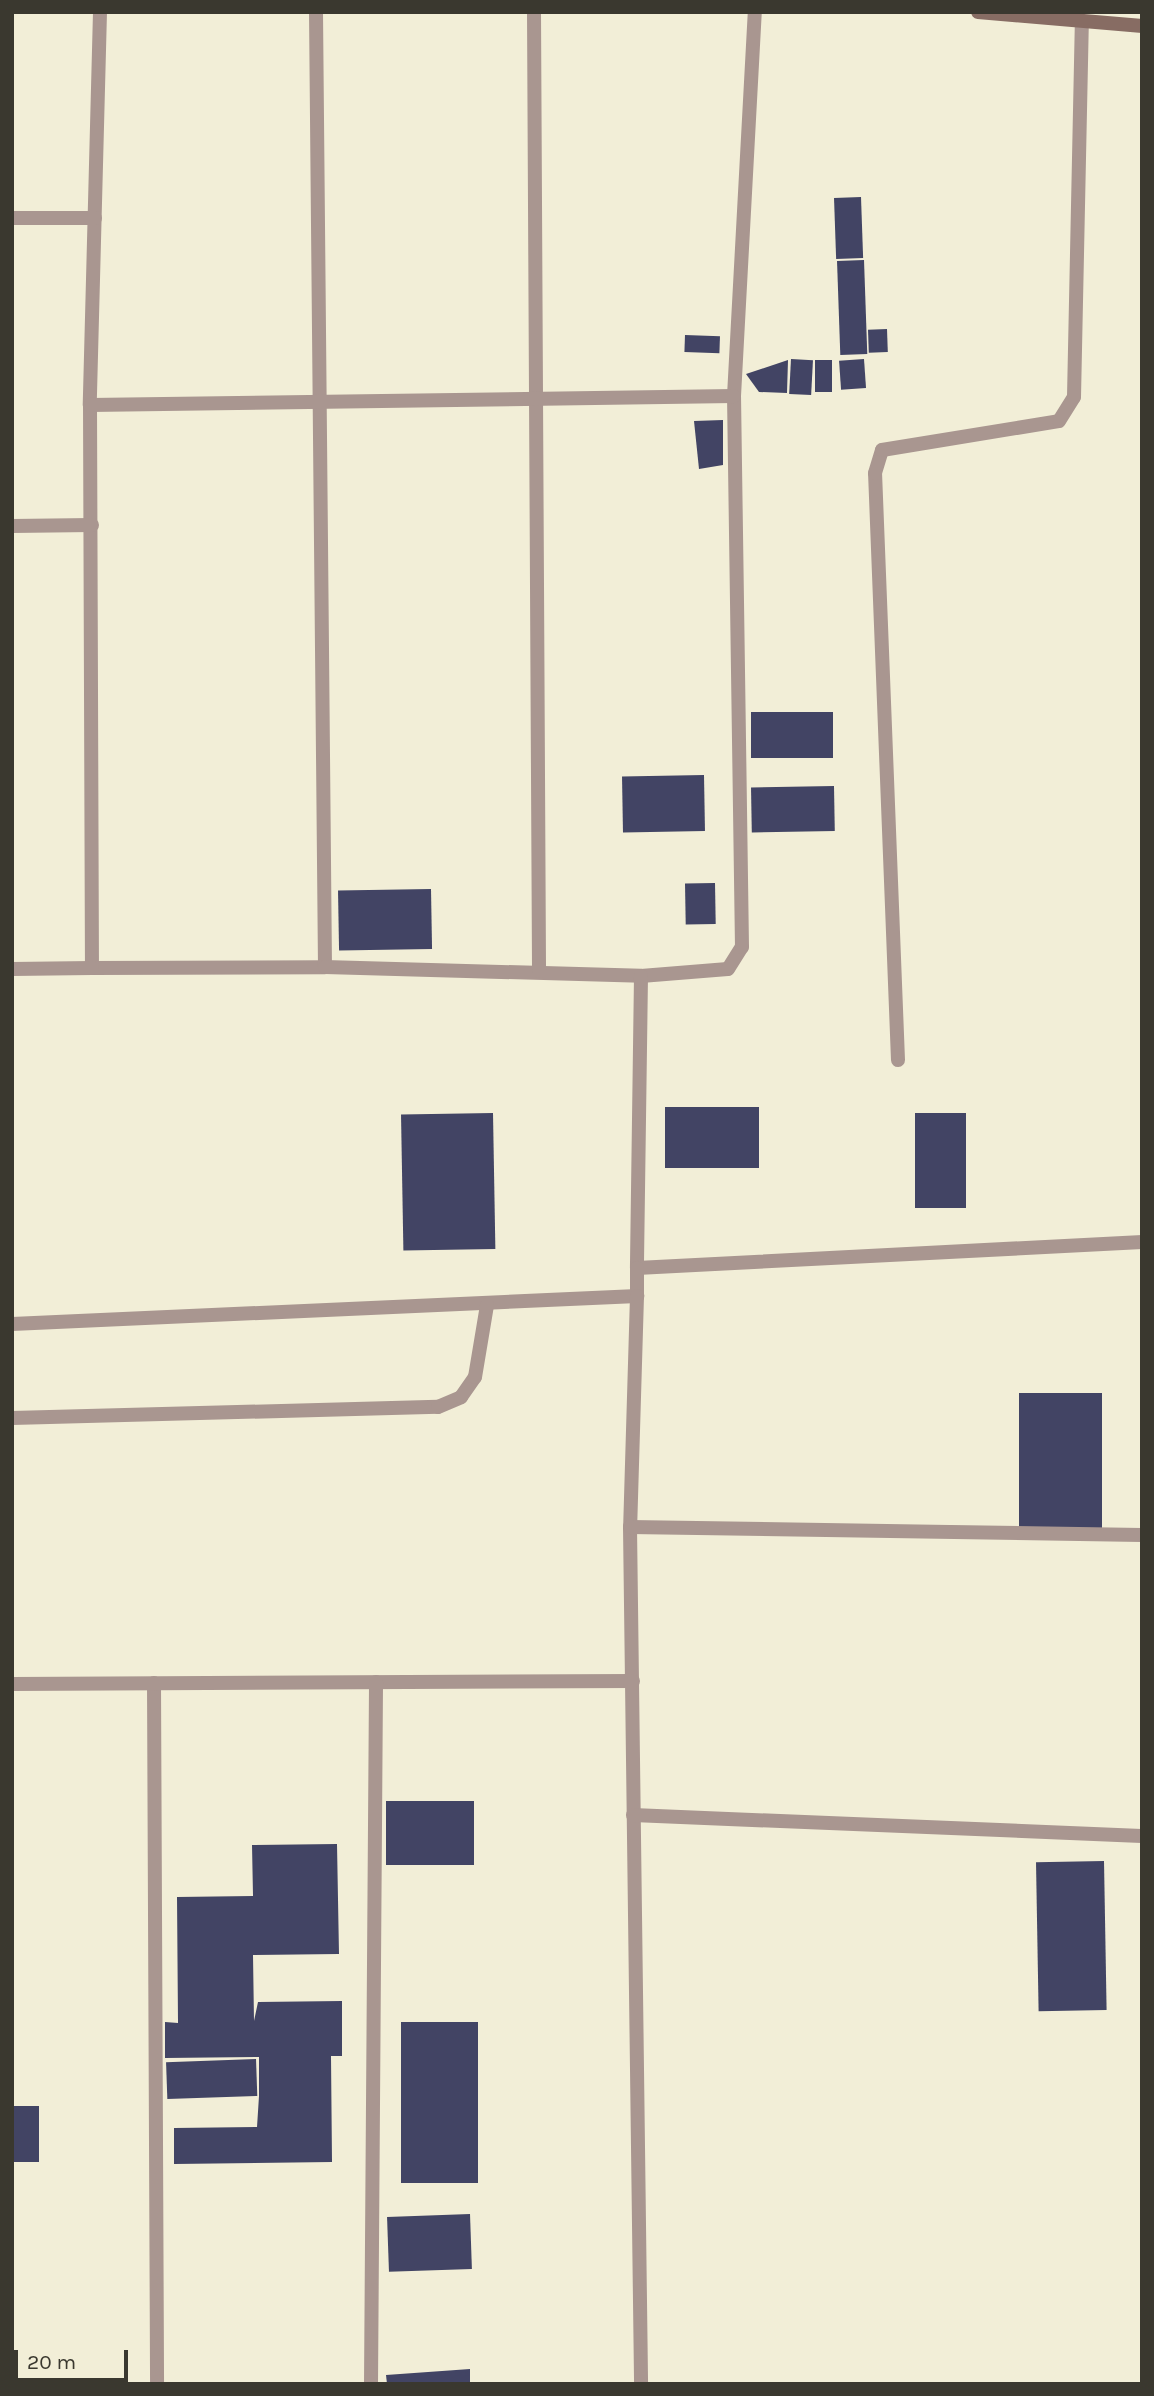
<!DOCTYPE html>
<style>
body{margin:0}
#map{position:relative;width:1154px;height:2396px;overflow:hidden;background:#f2eed7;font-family:Karla,sans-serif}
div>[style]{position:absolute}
.building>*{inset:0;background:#424464;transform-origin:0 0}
.lane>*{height:14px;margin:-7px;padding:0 7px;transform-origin:7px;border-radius:7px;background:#a99690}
.street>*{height:14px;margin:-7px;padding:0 7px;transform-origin:7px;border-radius:7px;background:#a99690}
.secondary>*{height:14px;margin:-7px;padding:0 7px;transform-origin:7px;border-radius:7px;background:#876c63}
span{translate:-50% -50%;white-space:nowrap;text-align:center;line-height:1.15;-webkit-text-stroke:7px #f2eed7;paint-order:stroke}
.frame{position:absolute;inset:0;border:14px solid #3a382f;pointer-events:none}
.scale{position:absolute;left:14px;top:2350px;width:114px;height:32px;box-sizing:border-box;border:4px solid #3a382f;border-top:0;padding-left:9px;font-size:21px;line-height:24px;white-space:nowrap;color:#3a382f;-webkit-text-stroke:5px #f2eed7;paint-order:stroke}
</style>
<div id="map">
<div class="building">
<div style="left:861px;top:197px;width:61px;height:27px;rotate:88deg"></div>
<div style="left:864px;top:260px;width:94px;height:27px;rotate:88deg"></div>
<div style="left:887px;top:329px;width:23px;height:19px;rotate:88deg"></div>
<div style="left:685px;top:335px;width:35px;height:17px;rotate:2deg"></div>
<div style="left:791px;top:359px;width:22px;height:35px;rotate:3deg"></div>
<div style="left:864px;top:359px;width:29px;height:25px;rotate:86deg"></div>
<div style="clip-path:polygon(788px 360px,787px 393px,759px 392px,746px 374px)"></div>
<div style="left:815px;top:360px;width:17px;height:32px"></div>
<div style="clip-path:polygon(723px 420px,723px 465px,699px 469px,694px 421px)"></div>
<div style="left:833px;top:712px;width:46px;height:82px;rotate:90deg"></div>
<div style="left:704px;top:775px;width:56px;height:82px;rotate:89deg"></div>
<div style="left:834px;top:786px;width:45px;height:83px;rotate:89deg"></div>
<div style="left:715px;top:883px;width:41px;height:30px;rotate:89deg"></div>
<div style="left:431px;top:889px;width:60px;height:93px;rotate:89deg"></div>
<div style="left:759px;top:1107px;width:61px;height:94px;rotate:90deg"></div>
<div style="left:493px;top:1113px;width:136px;height:92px;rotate:89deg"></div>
<div style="left:915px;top:1113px;width:51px;height:95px"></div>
<div style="left:1102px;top:1393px;width:139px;height:83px;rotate:90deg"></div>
<div style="left:474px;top:1801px;width:64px;height:88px;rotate:90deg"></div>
<div style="clip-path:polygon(337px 1844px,339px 1954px,253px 1955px,254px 2021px,258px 2002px,342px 2001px,342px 2056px,331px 2056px,332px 2162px,174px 2164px,174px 2128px,257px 2127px,259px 2096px,259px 2057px,165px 2058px,165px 2022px,178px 2023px,177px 1897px,253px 1896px,252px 1845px)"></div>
<div style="left:1104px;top:1861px;width:149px;height:68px;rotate:89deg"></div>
<div style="left:478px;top:2022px;width:161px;height:77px;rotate:90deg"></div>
<div style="left:256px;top:2059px;width:37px;height:90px;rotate:88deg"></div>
<div style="left:12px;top:2106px;width:27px;height:56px"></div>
<div style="left:470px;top:2214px;width:55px;height:83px;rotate:88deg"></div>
<div style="clip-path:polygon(470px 2369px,470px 2384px,387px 2384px,386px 2375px)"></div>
</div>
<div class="lane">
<div style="left:898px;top:1060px;width:587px;rotate:-92.24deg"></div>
<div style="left:875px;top:473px;width:24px;rotate:-73deg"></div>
<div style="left:882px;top:450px;width:179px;rotate:-9.3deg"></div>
<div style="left:1059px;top:421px;width:28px;rotate:-58deg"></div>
<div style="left:1074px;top:397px;width:376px;rotate:-88.8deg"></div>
</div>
<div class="street">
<div style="left:100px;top:12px;width:393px;rotate:91.5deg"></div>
<div style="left:90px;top:405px;width:563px;rotate:89.8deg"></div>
<div style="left:92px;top:968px;width:233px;rotate:-0.2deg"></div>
<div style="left:316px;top:12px;width:955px;rotate:89.46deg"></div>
<div style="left:325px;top:967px;width:316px;rotate:1.6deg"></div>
<div style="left:641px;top:976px;width:87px;rotate:-4.6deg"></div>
<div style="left:728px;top:969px;width:26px;rotate:-58deg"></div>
<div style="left:742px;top:947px;width:551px;rotate:-90.83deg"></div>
<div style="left:734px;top:396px;width:385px;rotate:-86.9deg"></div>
<div style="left:534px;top:12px;width:959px;rotate:89.7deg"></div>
<div style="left:12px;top:218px;width:83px"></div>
<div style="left:90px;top:405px;width:644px;rotate:-0.8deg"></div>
<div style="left:12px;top:526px;width:80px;rotate:-0.7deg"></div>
<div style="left:12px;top:969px;width:80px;rotate:-0.7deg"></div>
<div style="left:641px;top:976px;width:292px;rotate:90.8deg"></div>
<div style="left:637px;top:1268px;width:506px;rotate:-2.95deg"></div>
<div style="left:637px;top:1296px;width:28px;rotate:-90deg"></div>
<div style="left:12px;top:1324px;width:626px;rotate:-2.57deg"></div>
<div style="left:637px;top:1296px;width:231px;rotate:91.7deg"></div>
<div style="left:630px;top:1527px;width:857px;rotate:89.26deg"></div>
<div style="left:12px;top:1418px;width:426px;rotate:-1.5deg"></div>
<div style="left:438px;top:1407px;width:25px;rotate:-23deg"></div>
<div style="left:461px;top:1397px;width:24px;rotate:-55deg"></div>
<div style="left:475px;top:1377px;width:73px;rotate:-80.5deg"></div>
<div style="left:630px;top:1527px;width:512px;rotate:0.9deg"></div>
<div style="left:154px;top:1683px;width:701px;rotate:89.75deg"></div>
<div style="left:12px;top:1684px;width:621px;rotate:-0.28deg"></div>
<div style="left:633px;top:1815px;width:509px;rotate:2.36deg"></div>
<div style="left:371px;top:2384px;width:702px;rotate:-89.59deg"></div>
</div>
<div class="secondary">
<div style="left:978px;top:12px;width:165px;rotate:4.9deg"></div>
</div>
<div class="frame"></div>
<div class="scale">20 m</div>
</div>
